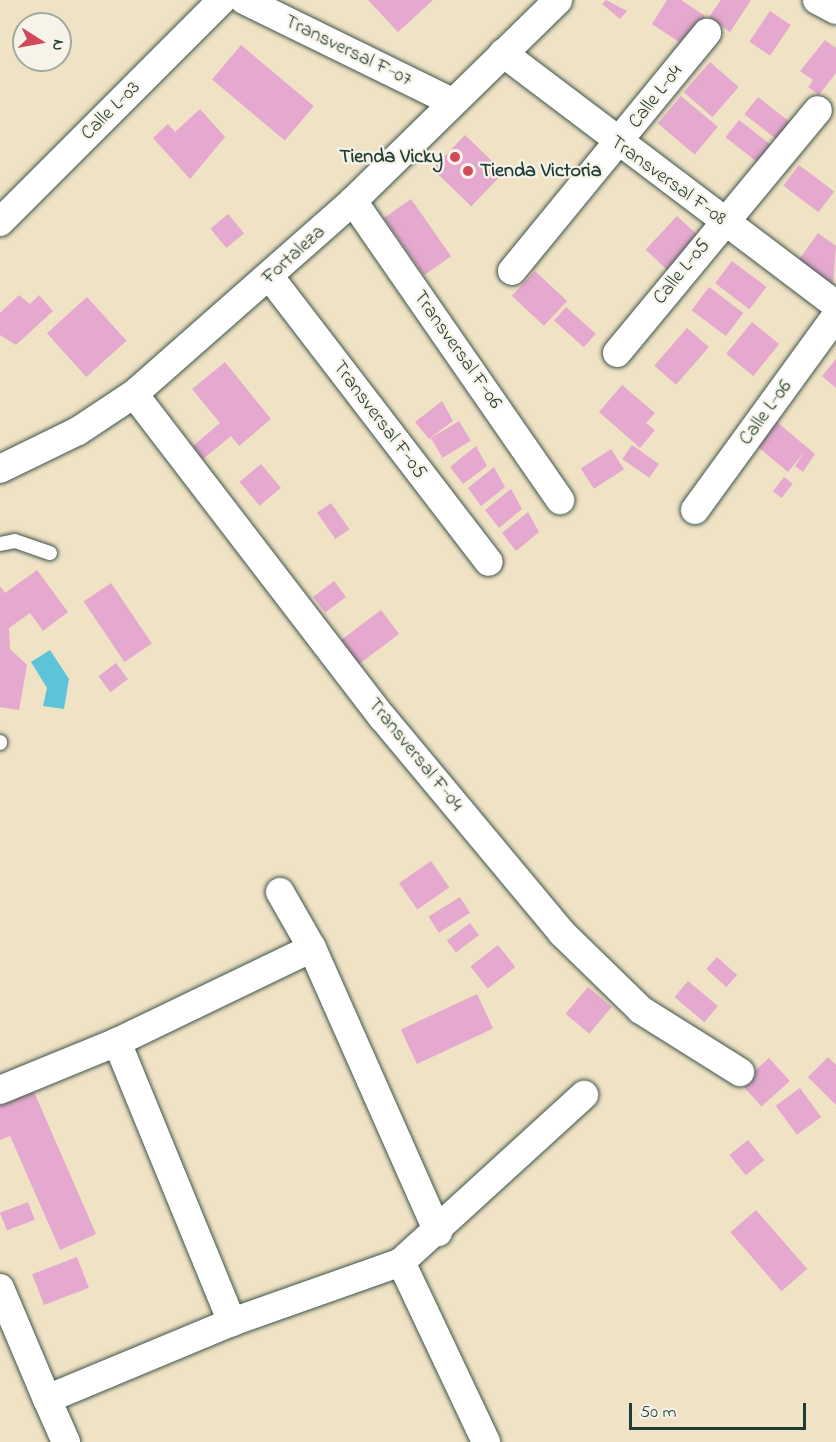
<!DOCTYPE html>
<style>
body{margin:0}
#map{position:relative;width:836px;height:1442px;overflow:hidden;background:#f0e2c5;font-family:"Indie Flower",sans-serif}
div>[style]{position:absolute}
.water>*{inset:0;background:#5cc3d9}
.building>*{inset:0;background:#e5a8ce;transform-origin:0 0}
.roads{filter:drop-shadow(0 0 2px #3e564a) drop-shadow(0 0 2px #3e564a)}
.service>*{height:14px;margin:-7px;padding:0 7px;transform-origin:7px;border-radius:7px;background:#fff}
.minor>*{height:28px;margin:-14px;padding:0 14px;transform-origin:14px;border-radius:14px;background:#fff}
.dots>*{width:16px;height:16px;translate:-50% -50%;box-sizing:border-box;border:3px solid #f7f3e8;border-radius:50%}
span{translate:-50% -50%;white-space:nowrap;text-align:center;line-height:1.15;-webkit-text-stroke:4.5px #f7f3e8;paint-order:stroke}
.street-label{font-size:20px;color:#1f3d34}
.poi-label{font-size:20px;color:#1f3d34;font-weight:700}
.right{translate:-100% -50%;text-align:right}
.left{translate:0 -50%;text-align:left}
.north{position:absolute;left:12px;top:12px;width:60px;height:60px;box-sizing:border-box;background:#f7f3e8;border:2px solid #a1aaa0;border-radius:50%;rotate:101deg;font-size:16px;font-weight:700;line-height:24px;text-align:center;color:#1f3d34}
.north::after{content:'';display:block;margin:auto;width:21px;height:27px;background:#d1495b;clip-path:polygon(50% 0,100% 100%,50% 72%,0 100%)}
.scale{position:absolute;left:629px;top:1403px;width:177px;height:27px;box-sizing:border-box;border:3px solid #1f3d34;border-top:0;padding-left:8px;font-size:18px;line-height:21px;white-space:nowrap;color:#1f3d34;-webkit-text-stroke:4px #f7f3e8;paint-order:stroke}
</style>
<div id="map">
<div class="water">
<div style="clip-path:polygon(50px 650px,69px 679px,64px 709px,43px 706px,47px 688px,31px 662px)"></div>
</div>
<div class="building">
<div style="clip-path:polygon(368px 0,433px 0,398px 32px)"></div>
<div style="clip-path:polygon(606px 0,627px 11px,620px 19px,602px 4px)"></div>
<div style="clip-path:polygon(667px 0,681px 0,705px 16px,685px 46px,652px 24px)"></div>
<div style="clip-path:polygon(721px 0,751px 0,730px 32px,709px 17px)"></div>
<div style="left:770px;top:11px;width:25px;height:37px;rotate:34deg"></div>
<div style="clip-path:polygon(825px 40px,836px 48px,836px 73px,819px 95px,808px 87px,813px 80px,800px 71px)"></div>
<div style="left:241px;top:45px;width:95px;height:45px;rotate:40deg"></div>
<div style="left:710px;top:62px;width:38px;height:40px;rotate:41deg"></div>
<div style="left:681px;top:96px;width:48px;height:36px;rotate:40deg"></div>
<div style="left:758px;top:97px;width:41px;height:22px;rotate:38deg"></div>
<div style="clip-path:polygon(200px 109px,225px 137px,190px 179px,153px 138px,168px 124px,175px 132px)"></div>
<div style="left:739px;top:120px;width:42px;height:22px;rotate:38deg"></div>
<div style="left:465px;top:135px;width:54px;height:47px;rotate:44deg"></div>
<div style="left:799px;top:165px;width:44px;height:26px;rotate:37deg"></div>
<div style="left:411px;top:199px;width:70px;height:33px;rotate:55deg"></div>
<div style="left:228px;top:214px;width:25px;height:23px;rotate:50deg"></div>
<div style="left:677px;top:216px;width:35px;height:46px;rotate:43deg"></div>
<div style="clip-path:polygon(818px 233px,836px 246px,833px 285px,798px 261px)"></div>
<div style="left:732px;top:261px;width:43px;height:28px;rotate:37deg"></div>
<div style="left:535px;top:271px;width:44px;height:34px;rotate:43deg"></div>
<div style="left:709px;top:287px;width:43px;height:29px;rotate:37deg"></div>
<div style="clip-path:polygon(19px 295px,30px 304px,39px 295px,53px 311px,16px 345px,0 335px,0 313px)"></div>
<div style="left:87px;top:297px;width:59px;height:54px;rotate:48deg"></div>
<div style="left:566px;top:307px;width:40px;height:18px;rotate:42deg"></div>
<div style="left:752px;top:322px;width:35px;height:41px;rotate:39deg"></div>
<div style="left:687px;top:328px;width:29px;height:50px;rotate:41deg"></div>
<div style="clip-path:polygon(836px 359px,836px 388px,822px 376px)"></div>
<div style="clip-path:polygon(225px 362px,271px 419px,239px 446px,231px 436px,203px 459px,193px 446px,220px 423px,192px 389px)"></div>
<div style="clip-path:polygon(622px 385px,655px 413px,646px 423px,655px 430px,640px 448px,599px 412px)"></div>
<div style="clip-path:polygon(442px 401px,453px 421px,429px 439px,415px 422px)"></div>
<div style="left:459px;top:421px;width:23px;height:33px;rotate:59deg"></div>
<div style="clip-path:polygon(777px 422px,815px 454px,803px 472px,795px 466px,805px 451px,788px 472px,757px 446px)"></div>
<div style="left:632px;top:445px;width:33px;height:17px;rotate:35deg"></div>
<div style="clip-path:polygon(476px 446px,487px 466px,463px 484px,450px 467px)"></div>
<div style="left:611px;top:449px;width:24px;height:36px;rotate:57deg"></div>
<div style="left:261px;top:464px;width:31px;height:28px;rotate:50deg"></div>
<div style="clip-path:polygon(494px 467px,505px 487px,481px 506px,468px 488px)"></div>
<div style="left:784px;top:477px;width:11px;height:18px;rotate:38deg"></div>
<div style="clip-path:polygon(511px 489px,522px 509px,499px 528px,485px 510px)"></div>
<div style="left:331px;top:503px;width:32px;height:17px;rotate:55deg"></div>
<div style="clip-path:polygon(528px 512px,539px 532px,516px 551px,502px 533px)"></div>
<div style="clip-path:polygon(37px 570px,68px 612px,43px 631px,30px 613px,9px 628px,10px 649px,27px 665px,19px 710px,0 707px,0 586px,5px 593px)"></div>
<div style="left:334px;top:581px;width:20px;height:26px;rotate:53deg"></div>
<div style="left:111px;top:583px;width:73px;height:33px;rotate:56deg"></div>
<div style="left:381px;top:610px;width:30px;height:57px;rotate:53deg"></div>
<div style="left:116px;top:663px;width:20px;height:22px;rotate:53deg"></div>
<div style="left:431px;top:861px;width:32px;height:39px;rotate:55deg"></div>
<div style="left:460px;top:897px;width:19px;height:37px;rotate:58deg"></div>
<div style="left:470px;top:923px;width:15px;height:29px;rotate:53deg"></div>
<div style="left:498px;top:945px;width:28px;height:35px;rotate:52deg"></div>
<div style="left:717px;top:957px;width:27px;height:16px;rotate:42deg"></div>
<div style="left:688px;top:981px;width:39px;height:21px;rotate:40deg"></div>
<div style="left:588px;top:987px;width:31px;height:35px;rotate:40deg"></div>
<div style="left:477px;top:994px;width:38px;height:84px;rotate:65deg"></div>
<div style="clip-path:polygon(828px 1057px,836px 1065px,836px 1105px,808px 1077px)"></div>
<div style="left:769px;top:1058px;width:31px;height:38px;rotate:48deg"></div>
<div style="clip-path:polygon(31px 1085px,96px 1234px,60px 1250px,10px 1136px,0 1140px,0 1099px)"></div>
<div style="left:800px;top:1088px;width:36px;height:30px;rotate:54deg"></div>
<div style="left:748px;top:1140px;width:26px;height:24px;rotate:51deg"></div>
<div style="left:28px;top:1202px;width:19px;height:30px;rotate:69deg"></div>
<div style="left:756px;top:1210px;width:78px;height:34px;rotate:49deg"></div>
<div style="left:77px;top:1257px;width:33px;height:48px;rotate:69deg"></div>
</div>
<div class="roads">
<div class="service">
<div style="left:0;top:544px;width:15px;rotate:-11deg"></div>
<div style="left:15px;top:541px;width:37px;rotate:19deg"></div>
<div style="left:0;top:742px;width:1px;rotate:90deg"></div>
</div>
<div class="minor">
<div style="left:244px;top:0;width:232px;rotate:26.1deg"></div>
<div style="left:817px;top:0;width:21px;rotate:28deg"></div>
<div style="left:503px;top:53px;width:418px;rotate:37.1deg"></div>
<div style="left:353px;top:201px;width:364px;rotate:55.3deg"></div>
<div style="left:0;top:222px;width:314px;rotate:-45deg"></div>
<div style="left:512px;top:271px;width:308px;rotate:-50.7deg"></div>
<div style="left:270px;top:277px;width:359px;rotate:52.5deg"></div>
<div style="left:617px;top:353px;width:315px;rotate:-50.4deg"></div>
<div style="left:134px;top:394px;width:409px;rotate:52.5deg"></div>
<div style="left:383px;top:718px;width:280px;rotate:50.2deg"></div>
<div style="left:562px;top:933px;width:110px;rotate:44.3deg"></div>
<div style="left:641px;top:1010px;width:117px;rotate:32.1deg"></div>
<div style="left:0;top:469px;width:87px;rotate:-26deg"></div>
<div style="left:78px;top:431px;width:67px;rotate:-33.5deg"></div>
<div style="left:134px;top:394px;width:292px;rotate:-41.4deg"></div>
<div style="left:353px;top:201px;width:287px;rotate:-44.4deg"></div>
<div style="left:695px;top:510px;width:240px;rotate:-54deg"></div>
<div style="left:280px;top:892px;width:64px;rotate:60.3deg"></div>
<div style="left:312px;top:948px;width:311px;rotate:66.1deg"></div>
<div style="left:117px;top:1042px;width:303px;rotate:67.7deg"></div>
<div style="left:0;top:1090px;width:126px;rotate:-22.3deg"></div>
<div style="left:117px;top:1042px;width:216px;rotate:-25.7deg"></div>
<div style="left:401px;top:1262px;width:199px;rotate:64.7deg"></div>
<div style="left:0;top:1288px;width:121px;rotate:67.1deg"></div>
<div style="left:66px;top:1442px;width:47px;rotate:-113.8deg"></div>
<div style="left:47px;top:1399px;width:200px;rotate:-22.6deg"></div>
<div style="left:232px;top:1322px;width:179px;rotate:-19.5deg"></div>
<div style="left:401px;top:1262px;width:248px;rotate:-42.4deg"></div>
</div>
</div>
<div class="dots">
<div style="left:455px;top:157px;background:#d1495b"></div>
<div style="left:468px;top:171px;background:#d1495b"></div>
</div>
<div class="street-label">
<span style="left:348px;top:51px;rotate:26deg">Transversal F-07</span>
<span style="left:656px;top:97px;rotate:-52deg">Calle L-04</span>
<span style="left:111px;top:111px;rotate:-45deg">Calle L-03</span>
<span style="left:668px;top:181px;rotate:36deg">Transversal F-08</span>
<span style="left:294px;top:255px;rotate:-42deg">Fortaleza</span>
<span style="left:682px;top:272px;rotate:-51deg">Calle L-05</span>
<span style="left:457px;top:350px;rotate:55deg">Transversal F-06</span>
<span style="left:766px;top:413px;rotate:-54deg">Calle L-06</span>
<span style="left:379px;top:420px;rotate:53deg">Transversal F-05</span>
<span style="left:415px;top:755px;rotate:51deg">Transversal F-04</span>
</div>
<div class="poi-label">
<span class="right" style="left:443px;top:157px">Tienda Vicky</span>
<span class="left" style="left:480px;top:171px">Tienda Victoria</span>
</div>
<div class="north">N</div>
<div class="scale">50 m</div>
</div>
